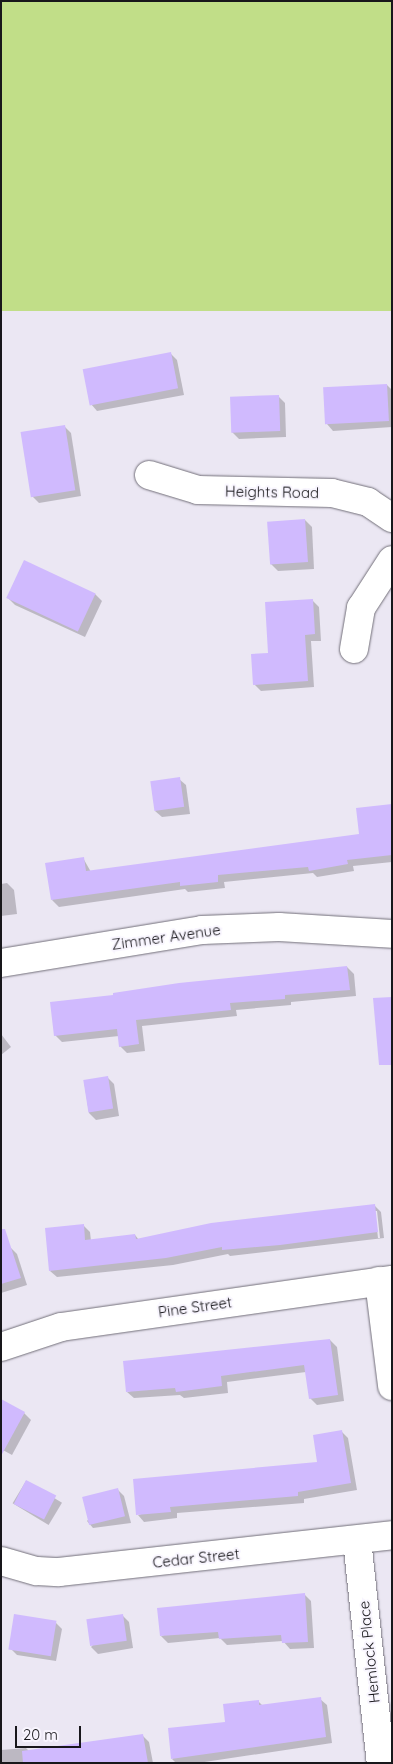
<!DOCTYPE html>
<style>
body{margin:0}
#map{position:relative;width:393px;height:1764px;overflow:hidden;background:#ebe7f3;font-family:Quicksand,sans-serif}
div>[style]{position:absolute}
.green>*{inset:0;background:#c1de88;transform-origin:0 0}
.shadow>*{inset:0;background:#0003;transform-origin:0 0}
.building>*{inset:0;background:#d0bafe;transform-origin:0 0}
.roads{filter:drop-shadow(0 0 1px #726f79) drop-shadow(0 0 1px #726f79)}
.minor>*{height:28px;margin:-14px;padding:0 14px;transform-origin:14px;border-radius:14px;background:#fff}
span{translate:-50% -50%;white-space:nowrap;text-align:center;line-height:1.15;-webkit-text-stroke:4px #f8f5fe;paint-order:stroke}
.street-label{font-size:15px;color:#18171b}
.frame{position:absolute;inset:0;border:2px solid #18171b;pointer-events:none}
.scale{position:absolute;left:15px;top:1726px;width:66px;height:22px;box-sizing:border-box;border:2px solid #18171b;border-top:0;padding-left:6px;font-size:15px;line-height:18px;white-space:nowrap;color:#18171b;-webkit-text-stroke:4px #f8f5fe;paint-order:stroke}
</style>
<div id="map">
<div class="green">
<div style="left:1px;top:1px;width:391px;height:310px"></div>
</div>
<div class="shadow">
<div style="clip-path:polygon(170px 353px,177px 360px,184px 395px,97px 411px,91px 404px)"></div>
<div style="clip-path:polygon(387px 385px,392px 390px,392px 427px,333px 431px,327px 424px)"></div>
<div style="clip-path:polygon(278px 396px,285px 403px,286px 437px,239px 439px,232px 432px)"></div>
<div style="clip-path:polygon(64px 426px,71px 433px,81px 496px,39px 503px,32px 496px)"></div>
<div style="clip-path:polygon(305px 520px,312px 527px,314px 569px,278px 571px,271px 564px)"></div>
<div style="clip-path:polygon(95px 594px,102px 601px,85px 637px,15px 605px,8px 598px)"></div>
<div style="clip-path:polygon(312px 600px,319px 607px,321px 641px,311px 641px,314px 687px,261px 691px,254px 684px,269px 654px)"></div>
<div style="clip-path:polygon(179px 779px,186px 785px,190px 814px,162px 817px,155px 811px)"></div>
<div style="clip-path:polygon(392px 805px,392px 862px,353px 866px,354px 871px,317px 877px,313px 873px,224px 882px,225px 888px,188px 892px,185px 889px,59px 907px,52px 900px,83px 858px,91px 872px,361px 835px)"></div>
<div style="clip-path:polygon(7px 883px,14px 890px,17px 914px,1px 916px,1px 884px)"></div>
<div style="clip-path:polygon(347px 967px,354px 974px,356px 996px,291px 1002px,291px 1005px,236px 1010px,237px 1016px,142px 1026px,145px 1051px,127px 1053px,120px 1046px,119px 1036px,62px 1042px,55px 1035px,114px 996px)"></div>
<div style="clip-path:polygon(1px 1034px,11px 1047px,1px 1055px)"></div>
<div style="clip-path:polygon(107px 1077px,114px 1084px,119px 1116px,96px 1120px,89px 1113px,84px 1081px)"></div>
<div style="clip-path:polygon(evenodd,375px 1206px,381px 1212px,384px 1238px,230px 1256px,228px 1254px,173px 1265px,57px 1277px,50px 1271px,83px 1225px,90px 1232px,91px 1241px,135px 1235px,139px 1240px,375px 1206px,375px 1211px,377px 1211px,380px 1238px,378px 1238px,375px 1211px)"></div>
<div style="clip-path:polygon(10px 1247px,17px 1254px,27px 1285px,1px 1293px,1px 1250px)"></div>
<div style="clip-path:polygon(330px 1340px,337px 1347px,344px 1401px,317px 1405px,310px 1398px,306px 1372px,227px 1382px,228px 1393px,184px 1398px,180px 1395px,134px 1398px,127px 1392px)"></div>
<div style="clip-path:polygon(24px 1413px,31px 1420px,12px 1455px,1px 1449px)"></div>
<div style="clip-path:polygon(341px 1431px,348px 1438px,357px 1490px,304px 1499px,304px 1503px,177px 1513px,177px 1518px,144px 1522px,138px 1515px,319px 1463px)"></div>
<div style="left:26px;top:1481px;width:42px;height:26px;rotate:31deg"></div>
<div style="clip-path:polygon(117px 1489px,124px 1496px,131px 1523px,93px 1528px,87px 1521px)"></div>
<div style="clip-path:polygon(304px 1594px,311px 1601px,314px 1648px,290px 1649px,283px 1641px,227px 1645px,220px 1638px,168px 1643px,161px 1636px)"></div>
<div style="clip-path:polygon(122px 1615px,129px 1622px,133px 1648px,98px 1654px,91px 1647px)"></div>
<div style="clip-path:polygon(55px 1622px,62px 1629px,56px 1661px,17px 1655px,10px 1648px)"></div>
<div style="clip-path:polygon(320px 1699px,327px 1705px,332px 1743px,198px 1763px,176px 1763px,172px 1759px,258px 1701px,263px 1706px)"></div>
<div style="clip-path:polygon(142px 1735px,149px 1742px,153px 1763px,1px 1763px,1px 1750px,26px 1748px,29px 1751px)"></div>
</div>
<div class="building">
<div style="left:171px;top:352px;width:37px;height:90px;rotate:79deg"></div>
<div style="left:387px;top:384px;width:37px;height:64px;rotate:87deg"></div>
<div style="left:279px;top:395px;width:36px;height:49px;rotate:88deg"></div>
<div style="left:65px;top:425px;width:66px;height:45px;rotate:81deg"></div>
<div style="left:305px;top:519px;width:43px;height:38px;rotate:86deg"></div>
<div style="left:24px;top:560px;width:79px;height:42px;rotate:25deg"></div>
<div style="clip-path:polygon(313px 599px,315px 634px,305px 635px,308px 681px,253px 685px,251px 654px,268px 653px,265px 602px)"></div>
<div style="left:180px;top:777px;width:30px;height:30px;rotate:82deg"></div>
<div style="clip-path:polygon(392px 804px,392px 855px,347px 860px,348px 864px,309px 871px,308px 867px,218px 875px,218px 882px,180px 886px,180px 882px,51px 900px,45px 863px,84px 857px,86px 871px,359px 834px,356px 808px)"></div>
<div style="clip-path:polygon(347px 966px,350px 990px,285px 995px,285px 999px,230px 1003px,231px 1010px,136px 1020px,139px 1044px,119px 1047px,117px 1029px,54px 1036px,50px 1002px,113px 995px,113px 993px,179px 983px)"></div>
<div style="clip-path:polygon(392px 997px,392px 1065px,379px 1065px,373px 998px)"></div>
<div style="left:108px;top:1076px;width:33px;height:25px;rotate:81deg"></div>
<div style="clip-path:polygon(375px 1204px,378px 1232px,280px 1245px,222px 1250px,222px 1247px,166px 1258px,49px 1271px,45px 1228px,84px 1224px,85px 1240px,135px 1234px,136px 1239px,211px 1223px)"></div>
<div style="clip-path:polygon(1px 1229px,5px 1229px,21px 1278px,1px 1284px)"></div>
<div style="clip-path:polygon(330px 1339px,338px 1395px,309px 1399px,304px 1365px,221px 1376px,222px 1386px,176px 1392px,175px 1388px,126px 1392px,123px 1361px)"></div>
<div style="clip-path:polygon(1px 1399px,25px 1412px,1px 1456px)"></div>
<div style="clip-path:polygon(342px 1430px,351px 1483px,298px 1492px,298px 1496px,170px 1507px,171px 1512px,136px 1515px,133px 1479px,317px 1462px,313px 1435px)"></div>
<div style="left:26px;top:1480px;width:34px;height:27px;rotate:27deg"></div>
<div style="left:118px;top:1488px;width:29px;height:37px;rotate:76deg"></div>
<div style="clip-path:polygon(305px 1593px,308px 1642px,282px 1643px,281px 1635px,219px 1639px,218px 1632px,160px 1636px,157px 1608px)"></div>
<div style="left:14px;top:1614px;width:43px;height:36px;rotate:9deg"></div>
<div style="left:123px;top:1614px;width:27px;height:37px;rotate:82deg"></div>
<div style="clip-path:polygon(321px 1697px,326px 1737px,171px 1759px,168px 1728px,225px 1722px,223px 1704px,259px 1700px,259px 1705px)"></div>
<div style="clip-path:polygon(143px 1734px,148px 1763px,23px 1763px,22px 1751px)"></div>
</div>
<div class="roads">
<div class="minor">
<div style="left:149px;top:475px;width:51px;rotate:17deg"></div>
<div style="left:198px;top:490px;width:134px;rotate:1.3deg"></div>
<div style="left:332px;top:493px;width:37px;rotate:14deg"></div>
<div style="left:368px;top:502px;width:29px;rotate:34deg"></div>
<div style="left:354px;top:649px;width:42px;rotate:-80.3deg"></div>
<div style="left:361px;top:608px;width:57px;rotate:-57.1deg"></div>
<div style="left:1px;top:963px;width:204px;rotate:-9.3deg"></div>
<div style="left:202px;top:930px;width:77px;rotate:-2.2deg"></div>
<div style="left:279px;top:927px;width:113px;rotate:3.5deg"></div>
<div style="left:379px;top:1281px;width:106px;rotate:82.9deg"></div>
<div style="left:1px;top:1347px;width:63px;rotate:-18.4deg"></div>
<div style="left:61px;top:1327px;width:334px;rotate:-8.1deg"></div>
<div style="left:357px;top:1540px;width:224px;rotate:83.9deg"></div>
<div style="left:1px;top:1561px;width:37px;rotate:16deg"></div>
<div style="left:37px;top:1571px;width:22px;rotate:3deg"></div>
<div style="left:59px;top:1572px;width:335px;rotate:-6.3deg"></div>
</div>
</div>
<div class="street-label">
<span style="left:272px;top:492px;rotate:1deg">Heights Road</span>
<span style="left:166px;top:937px;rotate:-8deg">Zimmer Avenue</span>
<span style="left:195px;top:1307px;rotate:-8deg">Pine Street</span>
<span style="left:196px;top:1558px;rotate:-6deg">Cedar Street</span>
<span style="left:369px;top:1652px;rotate:-96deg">Hemlock Place</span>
</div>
<div class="frame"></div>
<div class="scale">20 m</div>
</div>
